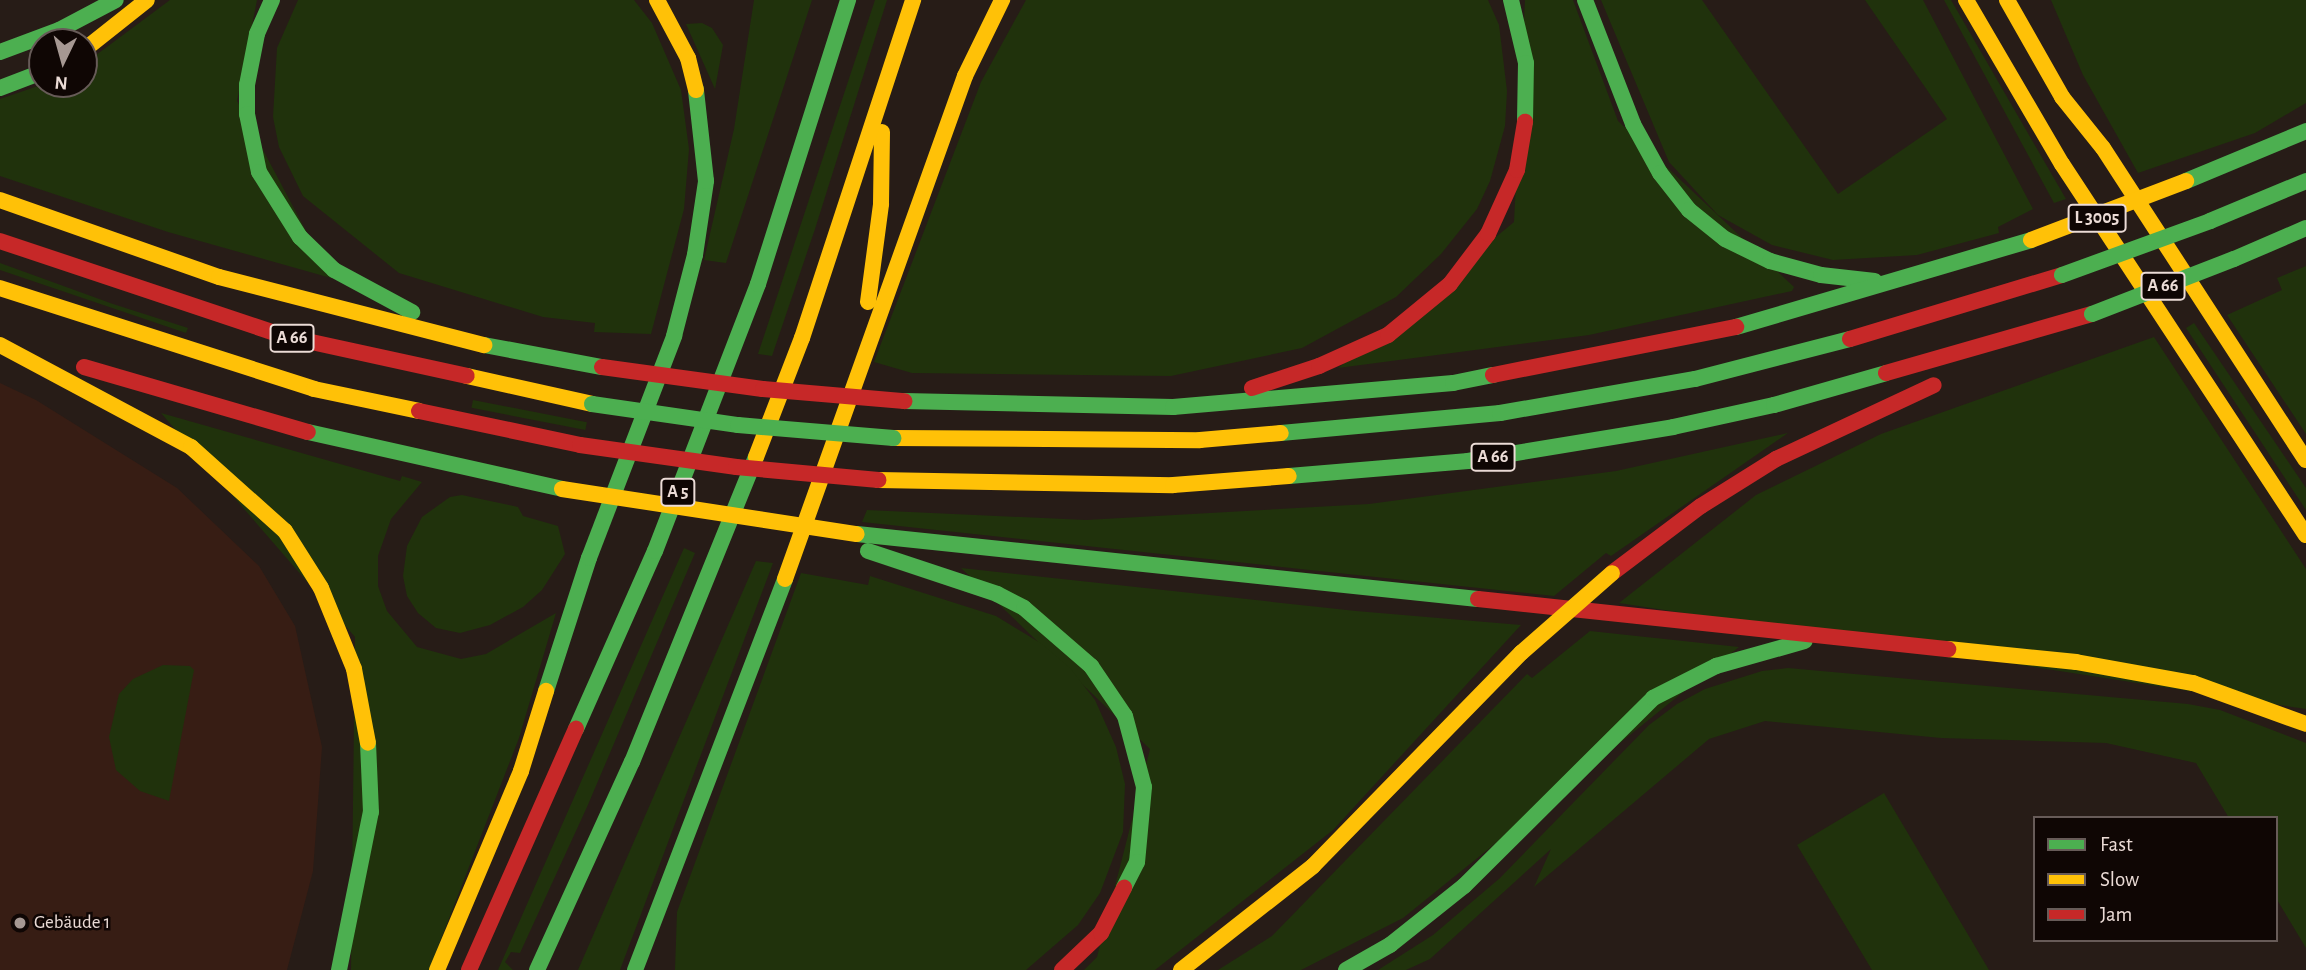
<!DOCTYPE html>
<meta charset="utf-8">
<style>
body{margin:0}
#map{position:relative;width:2306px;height:970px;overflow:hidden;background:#271c17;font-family:"Alegreya Sans",sans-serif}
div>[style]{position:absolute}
.built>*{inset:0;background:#371d14}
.green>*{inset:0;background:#20320c;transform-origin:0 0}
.fast>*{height:16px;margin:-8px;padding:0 8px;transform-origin:8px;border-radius:8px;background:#4caf50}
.slow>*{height:16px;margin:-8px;padding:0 8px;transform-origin:8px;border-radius:8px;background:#ffc107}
.jam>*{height:16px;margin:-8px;padding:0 8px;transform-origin:8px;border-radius:8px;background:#c62828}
.fast-bridge>*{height:16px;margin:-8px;padding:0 8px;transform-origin:8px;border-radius:8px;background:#4caf50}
.slow-bridge>*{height:16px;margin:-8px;padding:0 8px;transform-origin:8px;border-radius:8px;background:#ffc107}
.jam-bridge>*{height:16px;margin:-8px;padding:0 8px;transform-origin:8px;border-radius:8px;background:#c62828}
.dots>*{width:19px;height:19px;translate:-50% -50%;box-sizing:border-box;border:4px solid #0f0604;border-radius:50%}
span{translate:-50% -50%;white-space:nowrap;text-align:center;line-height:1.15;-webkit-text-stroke:5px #0f0604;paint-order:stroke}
.shield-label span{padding:2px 5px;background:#0f0604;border:2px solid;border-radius:5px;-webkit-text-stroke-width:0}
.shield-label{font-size:18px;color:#ebdbd6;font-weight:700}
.poi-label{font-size:19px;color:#ebdbd6}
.left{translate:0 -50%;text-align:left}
.legend{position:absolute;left:2033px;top:816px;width:245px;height:126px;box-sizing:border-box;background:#0f0604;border:2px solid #675b58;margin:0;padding:9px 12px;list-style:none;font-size:21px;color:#ebdbd6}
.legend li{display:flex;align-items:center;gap:14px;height:35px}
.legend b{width:35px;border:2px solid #675b58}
.north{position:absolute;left:28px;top:28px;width:70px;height:70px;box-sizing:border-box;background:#0f0604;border:2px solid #675b58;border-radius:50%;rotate:185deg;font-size:19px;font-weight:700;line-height:28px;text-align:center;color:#ebdbd6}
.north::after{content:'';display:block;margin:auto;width:24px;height:32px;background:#a69893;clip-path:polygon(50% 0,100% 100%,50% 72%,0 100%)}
</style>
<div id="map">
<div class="built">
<div style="clip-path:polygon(0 383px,36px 400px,177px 488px,259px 566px,295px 626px,322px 747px,313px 871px,287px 970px,0 970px)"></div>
</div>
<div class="green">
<div style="clip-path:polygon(170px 0,257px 0,237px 101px,331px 278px,168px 232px,0 176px,0 99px,44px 84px,84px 84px,84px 64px)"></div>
<div style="clip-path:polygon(298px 0,634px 0,652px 23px,681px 90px,689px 149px,684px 209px,651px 334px,594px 332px,595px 323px,543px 317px,399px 273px,303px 196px,279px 147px,273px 117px,277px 48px)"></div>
<div style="clip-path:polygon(754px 0,812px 0,726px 263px,704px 260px,734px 129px)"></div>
<div style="clip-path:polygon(875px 0,887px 0,815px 229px,772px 356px,758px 354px)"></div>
<div style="clip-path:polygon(1026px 0,1488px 0,1499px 25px,1507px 91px,1505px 126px,1490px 181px,1477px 209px,1441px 254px,1396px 297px,1302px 348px,1171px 376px,912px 373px,874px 362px,981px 82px)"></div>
<div style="clip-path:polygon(1525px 0,1573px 0,1618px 121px,1794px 287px,1792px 291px,1589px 335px,1338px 368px,1514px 222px)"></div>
<div style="clip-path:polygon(1601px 0,1702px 0,1838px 194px,1947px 119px,1865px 0,1923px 0,2033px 209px,1998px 227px,1999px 233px,1917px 255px,1833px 260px,1772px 245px,1718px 215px,1669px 162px)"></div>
<div style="clip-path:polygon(1944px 0,1951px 0,2066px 199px,2054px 203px)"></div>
<div style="clip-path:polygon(2051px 0,2306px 0,2306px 103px,2255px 133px,2138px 173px,2083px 75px)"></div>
<div style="clip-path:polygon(702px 23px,712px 28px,723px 45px,715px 89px,686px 24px)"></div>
<div style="clip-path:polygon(0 263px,113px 304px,188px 328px,186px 333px,0 270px)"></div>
<div style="clip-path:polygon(2306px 266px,2306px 434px,2227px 315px,2282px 290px,2277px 278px)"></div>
<div style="clip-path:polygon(2194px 323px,2306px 488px,2306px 510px,2186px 328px)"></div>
<div style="clip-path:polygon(2154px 337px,2306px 569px,2306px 709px,1619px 603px,1756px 495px,1881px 434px)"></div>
<div style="left:473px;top:400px;width:116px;height:8px;rotate:11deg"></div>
<div style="clip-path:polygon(161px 413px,400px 481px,402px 476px,422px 482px,391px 519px,378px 556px,378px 586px,387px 611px,417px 647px,461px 659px,486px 654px,556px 613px,519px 738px,429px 970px,351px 970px,355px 637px)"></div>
<div style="clip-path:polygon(1788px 433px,1611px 556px,1606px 553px,1554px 596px,862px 522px,867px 510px,1086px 520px,1369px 504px,1616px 471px)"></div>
<div style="clip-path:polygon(462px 495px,518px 507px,523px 516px,558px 526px,565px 554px,542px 590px,523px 607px,490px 625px,460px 633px,436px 628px,418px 613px,407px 596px,403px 576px,407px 546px,422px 517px,450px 497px)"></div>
<div style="clip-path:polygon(684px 548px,695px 553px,587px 807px,520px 953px,511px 952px,505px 962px,513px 970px,498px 970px)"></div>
<div style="clip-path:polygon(756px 561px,773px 563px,620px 970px,578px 970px)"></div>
<div style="clip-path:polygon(961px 568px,1356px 611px,1521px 625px,1333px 830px,1155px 970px,1084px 970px,1097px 957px,1150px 749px)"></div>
<div style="clip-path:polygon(801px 573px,868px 585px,870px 576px,996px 616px,1042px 644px,1070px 668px,1095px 700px,1116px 747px,1125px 784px,1123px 832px,1100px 893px,1078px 925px,1026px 970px,675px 970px,677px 912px)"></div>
<div style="clip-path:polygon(1590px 631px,1739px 647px,1403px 918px,1301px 970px,1218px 970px,1272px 936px,1527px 674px,1532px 678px)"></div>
<div style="clip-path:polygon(163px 665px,190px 666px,194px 670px,169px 801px,140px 791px,116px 770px,109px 737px,119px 694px,133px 679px)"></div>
<div style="clip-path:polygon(1788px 668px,2188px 704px,2220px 710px,2306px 743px,2306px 948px,2276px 898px,2276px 818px,2229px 818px,2196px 763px,2106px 743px,1941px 738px,1765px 721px,1709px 739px,1534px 887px,1551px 849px,1430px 959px,1406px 970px,1378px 970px,1433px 935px,1500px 878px,1649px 725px,1677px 704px,1705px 689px,1762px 671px)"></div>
<div style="clip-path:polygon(1884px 793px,1989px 970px,1872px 970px,1797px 845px)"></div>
</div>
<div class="fast">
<div style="left:272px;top:0;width:37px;rotate:114deg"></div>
<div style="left:257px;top:34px;width:52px;rotate:101.1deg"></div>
<div style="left:247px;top:85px;width:29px;rotate:90deg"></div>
<div style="left:247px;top:114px;width:59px;rotate:78.3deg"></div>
<div style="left:259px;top:172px;width:77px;rotate:57.8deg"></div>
<div style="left:300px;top:237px;width:47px;rotate:44.1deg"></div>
<div style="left:334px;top:270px;width:89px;rotate:28.3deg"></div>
<div style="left:1511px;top:0;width:65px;rotate:76.6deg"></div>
<div style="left:1526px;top:63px;width:59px;rotate:91deg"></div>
<div style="left:1585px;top:0;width:133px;rotate:68.8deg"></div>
<div style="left:1633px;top:124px;width:56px;rotate:61.1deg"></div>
<div style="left:1660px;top:173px;width:47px;rotate:51.9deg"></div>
<div style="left:1689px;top:210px;width:46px;rotate:38.9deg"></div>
<div style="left:1725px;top:239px;width:50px;rotate:26.1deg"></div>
<div style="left:1770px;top:261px;width:53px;rotate:15.4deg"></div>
<div style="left:1821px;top:275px;width:54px;rotate:6.3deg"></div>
<div style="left:0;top:52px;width:63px;rotate:-20.4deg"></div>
<div style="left:59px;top:30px;width:64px;rotate:-27.8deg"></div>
<div style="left:0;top:88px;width:45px;rotate:-20.9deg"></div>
<div style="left:2186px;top:181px;width:130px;rotate:-22.6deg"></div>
<div style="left:2210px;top:221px;width:104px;rotate:-22.6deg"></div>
<div style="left:2234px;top:259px;width:78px;rotate:-23.3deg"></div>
<div style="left:1736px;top:327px;width:308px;rotate:-16.4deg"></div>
<div style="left:484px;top:345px;width:120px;rotate:10.6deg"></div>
<div style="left:904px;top:401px;width:269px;rotate:1.3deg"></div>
<div style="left:1173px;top:407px;width:281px;rotate:-4.9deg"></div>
<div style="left:1453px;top:383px;width:41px;rotate:-11.3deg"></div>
<div style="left:308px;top:432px;width:260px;rotate:12.6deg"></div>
<div style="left:1281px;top:433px;width:220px;rotate:-5.2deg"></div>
<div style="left:1500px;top:413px;width:198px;rotate:-9.9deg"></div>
<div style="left:1695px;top:379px;width:160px;rotate:-14.5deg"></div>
<div style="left:1289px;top:476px;width:180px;rotate:-4.8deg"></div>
<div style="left:1468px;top:461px;width:208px;rotate:-9.4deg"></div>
<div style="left:1673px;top:427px;width:103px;rotate:-12.3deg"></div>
<div style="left:1774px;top:405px;width:116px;rotate:-15.9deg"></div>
<div style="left:857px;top:534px;width:624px;rotate:5.98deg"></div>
<div style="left:868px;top:551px;width:136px;rotate:18.4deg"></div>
<div style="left:997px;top:594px;width:30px;rotate:27deg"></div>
<div style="left:1024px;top:608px;width:89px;rotate:40.9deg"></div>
<div style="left:1091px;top:666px;width:60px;rotate:55.8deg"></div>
<div style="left:1125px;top:716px;width:73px;rotate:75deg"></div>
<div style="left:1144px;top:787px;width:75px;rotate:95.3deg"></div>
<div style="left:1137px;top:862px;width:29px;rotate:117deg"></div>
<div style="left:546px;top:691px;width:140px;rotate:-72.1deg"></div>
<div style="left:589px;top:558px;width:238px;rotate:-69deg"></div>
<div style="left:674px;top:336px;width:84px;rotate:-75.5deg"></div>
<div style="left:695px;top:255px;width:75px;rotate:-81.5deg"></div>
<div style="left:706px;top:181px;width:92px;rotate:-96.3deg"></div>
<div style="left:576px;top:729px;width:195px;rotate:-66.1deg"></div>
<div style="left:655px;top:551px;width:286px;rotate:-68.9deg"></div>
<div style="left:758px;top:284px;width:298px;rotate:-72.4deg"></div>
<div style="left:339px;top:970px;width:161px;rotate:-78.6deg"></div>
<div style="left:371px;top:812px;width:69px;rotate:-92.5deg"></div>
<div style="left:537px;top:970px;width:229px;rotate:-65.5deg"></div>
<div style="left:632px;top:762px;width:329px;rotate:-67.9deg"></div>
<div style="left:635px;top:970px;width:419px;rotate:-69deg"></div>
<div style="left:1346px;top:970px;width:51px;rotate:-29.6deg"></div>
<div style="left:1390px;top:945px;width:95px;rotate:-38.6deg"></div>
<div style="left:1464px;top:886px;width:267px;rotate:-44.8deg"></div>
<div style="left:1653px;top:698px;width:71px;rotate:-26.9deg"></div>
<div style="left:1716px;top:666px;width:92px;rotate:-15.7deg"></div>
</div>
<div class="slow">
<div style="left:657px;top:0;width:66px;rotate:61.9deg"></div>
<div style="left:688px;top:58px;width:33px;rotate:76deg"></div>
<div style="left:1966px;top:0;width:190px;rotate:59.7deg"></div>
<div style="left:2062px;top:164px;width:444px;rotate:56.7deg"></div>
<div style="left:2007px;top:0;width:112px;rotate:60.4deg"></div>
<div style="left:2062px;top:97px;width:65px;rotate:51.2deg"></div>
<div style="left:2103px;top:148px;width:372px;rotate:57deg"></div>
<div style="left:84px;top:50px;width:80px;rotate:-38.4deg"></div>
<div style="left:0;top:200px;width:232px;rotate:19.4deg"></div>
<div style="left:219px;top:277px;width:274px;rotate:14.4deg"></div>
<div style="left:0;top:288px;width:330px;rotate:17.8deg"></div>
<div style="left:314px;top:389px;width:107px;rotate:11.8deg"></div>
<div style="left:868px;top:302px;width:99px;rotate:-82.4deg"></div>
<div style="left:881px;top:204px;width:72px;rotate:-89.2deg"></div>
<div style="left:0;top:345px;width:217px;rotate:28.1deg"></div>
<div style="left:191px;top:447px;width:126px;rotate:41.8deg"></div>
<div style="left:285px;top:531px;width:67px;rotate:57.7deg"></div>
<div style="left:321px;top:588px;width:87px;rotate:67.8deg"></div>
<div style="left:354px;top:669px;width:75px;rotate:79.3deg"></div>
<div style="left:467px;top:376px;width:128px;rotate:12.6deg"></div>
<div style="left:893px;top:438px;width:307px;rotate:0.4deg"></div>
<div style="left:1200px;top:440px;width:81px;rotate:-4.9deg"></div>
<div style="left:756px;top:457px;width:128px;rotate:-68.9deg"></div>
<div style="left:802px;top:338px;width:356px;rotate:-71.8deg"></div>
<div style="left:878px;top:480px;width:295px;rotate:1deg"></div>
<div style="left:1173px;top:485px;width:116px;rotate:-4.4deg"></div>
<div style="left:785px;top:579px;width:534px;rotate:-70.31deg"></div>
<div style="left:965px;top:76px;width:85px;rotate:-64deg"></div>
<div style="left:1948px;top:649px;width:129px;rotate:5.8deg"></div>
<div style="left:2076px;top:662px;width:119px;rotate:10.2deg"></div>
<div style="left:2193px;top:683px;width:120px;rotate:19.9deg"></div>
<div style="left:437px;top:970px;width:216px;rotate:-67.1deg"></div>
<div style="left:521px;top:771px;width:84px;rotate:-72.6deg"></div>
<div style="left:1181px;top:970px;width:168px;rotate:-38.2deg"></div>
<div style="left:1313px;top:866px;width:298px;rotate:-45.7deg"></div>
</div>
<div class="jam">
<div style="left:0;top:241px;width:299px;rotate:18.5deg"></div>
<div style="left:284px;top:336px;width:187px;rotate:12.3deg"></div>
<div style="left:1850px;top:339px;width:221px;rotate:-16.8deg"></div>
<div style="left:84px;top:367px;width:233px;rotate:16.2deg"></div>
<div style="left:1886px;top:373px;width:214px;rotate:-16deg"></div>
<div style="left:1493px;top:375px;width:248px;rotate:-11.2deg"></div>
<div style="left:1252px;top:388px;width:71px;rotate:-18.2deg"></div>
<div style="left:1319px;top:366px;width:76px;rotate:-24.2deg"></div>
<div style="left:1388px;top:335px;width:80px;rotate:-39.4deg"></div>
<div style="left:1450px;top:284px;width:63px;rotate:-52.8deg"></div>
<div style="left:1488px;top:234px;width:70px;rotate:-65.6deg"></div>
<div style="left:1517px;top:170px;width:49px;rotate:-80.5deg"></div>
<div style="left:419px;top:411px;width:165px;rotate:11.9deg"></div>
<div style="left:1612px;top:573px;width:111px;rotate:-37deg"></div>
<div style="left:1701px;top:506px;width:89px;rotate:-32.1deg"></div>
<div style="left:1776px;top:459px;width:174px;rotate:-25.1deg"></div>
<div style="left:1478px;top:599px;width:473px;rotate:6.1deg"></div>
<div style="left:469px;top:970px;width:264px;rotate:-66.1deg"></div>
<div style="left:1062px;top:970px;width:54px;rotate:-43.5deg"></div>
<div style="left:1101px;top:933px;width:51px;rotate:-62.9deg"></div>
</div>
<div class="fast-bridge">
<div style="left:2062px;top:275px;width:158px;rotate:-20deg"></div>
<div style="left:2092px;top:314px;width:152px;rotate:-21.2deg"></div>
<div style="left:592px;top:404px;width:148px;rotate:8.2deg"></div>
<div style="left:738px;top:425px;width:156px;rotate:4.8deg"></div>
</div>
<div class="slow-bridge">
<div style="left:2031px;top:240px;width:166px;rotate:-20.8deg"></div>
<div style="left:562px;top:489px;width:298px;rotate:8.7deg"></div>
<div style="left:1521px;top:653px;width:121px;rotate:-41.3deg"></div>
</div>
<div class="jam-bridge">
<div style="left:602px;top:367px;width:162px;rotate:7.8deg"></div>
<div style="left:763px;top:389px;width:142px;rotate:4.9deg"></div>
<div style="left:580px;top:445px;width:158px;rotate:8deg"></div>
<div style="left:736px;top:467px;width:143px;rotate:5.2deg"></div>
</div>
<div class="dots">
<div style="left:20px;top:923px;background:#a69893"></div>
</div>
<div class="shield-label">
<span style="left:2097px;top:218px">L 3005</span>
<span style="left:2163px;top:286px">A 66</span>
<span style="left:292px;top:338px">A 66</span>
<span style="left:1493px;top:457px">A 66</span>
<span style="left:678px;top:492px">A 5</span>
</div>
<div class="poi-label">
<span class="left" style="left:34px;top:923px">Gebäude 1</span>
</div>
<ul class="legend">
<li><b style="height:9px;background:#4caf50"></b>Fast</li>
<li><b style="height:9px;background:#ffc107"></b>Slow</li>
<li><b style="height:9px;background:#c62828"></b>Jam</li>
</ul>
<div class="north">N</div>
</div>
